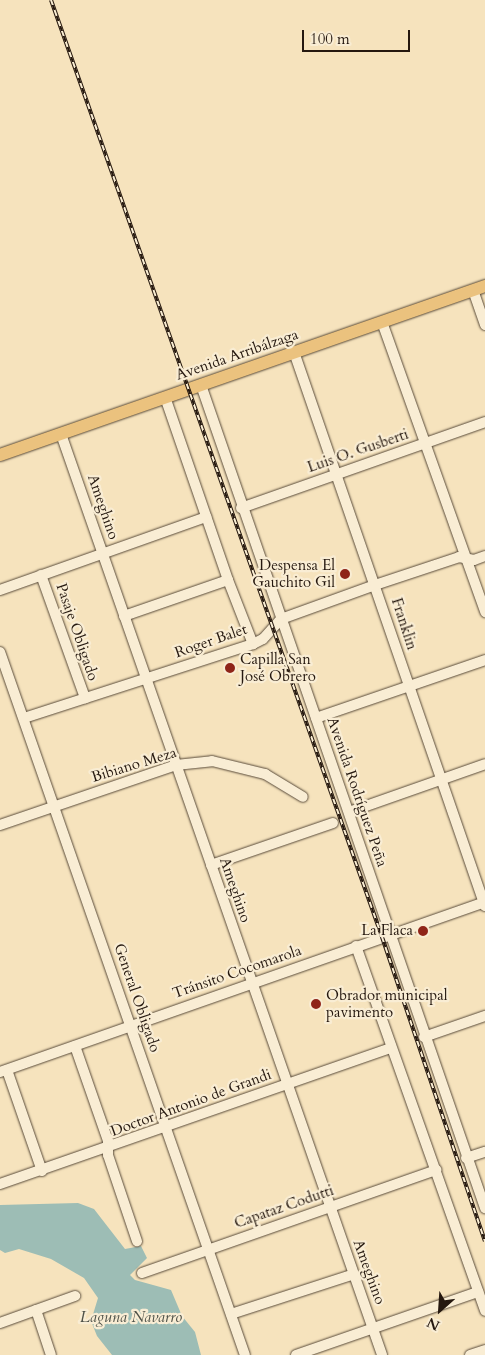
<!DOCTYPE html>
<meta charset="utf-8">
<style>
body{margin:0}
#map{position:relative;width:485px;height:1355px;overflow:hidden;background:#f6e3bd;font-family:Cardo,serif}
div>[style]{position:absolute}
.water>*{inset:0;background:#9dbdb5}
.roads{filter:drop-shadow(0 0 1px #594b3a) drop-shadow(0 0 1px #594b3a)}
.minor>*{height:10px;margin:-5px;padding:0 5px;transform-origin:5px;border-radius:5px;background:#f9edd4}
.major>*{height:12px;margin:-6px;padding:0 6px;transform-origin:6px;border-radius:6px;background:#ebc27e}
.rail>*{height:4px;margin-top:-2px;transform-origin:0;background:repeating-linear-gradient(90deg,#f9edd4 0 5.5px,#25180f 0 11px);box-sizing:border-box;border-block:1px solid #25180f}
.dots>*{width:14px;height:14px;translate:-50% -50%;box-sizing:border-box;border:2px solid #f9edd4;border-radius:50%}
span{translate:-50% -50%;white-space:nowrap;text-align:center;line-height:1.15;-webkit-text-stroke:4.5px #f9edd4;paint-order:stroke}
.street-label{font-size:15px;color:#25180f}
.poi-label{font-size:15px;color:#25180f}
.right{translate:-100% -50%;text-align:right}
.left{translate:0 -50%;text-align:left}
.water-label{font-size:16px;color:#4f5249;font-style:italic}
.north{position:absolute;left:415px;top:1285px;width:50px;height:50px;-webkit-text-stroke:4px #f9edd4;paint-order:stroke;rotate:206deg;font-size:14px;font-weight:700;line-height:20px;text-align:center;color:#25180f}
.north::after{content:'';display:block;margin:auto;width:18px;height:22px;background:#25180f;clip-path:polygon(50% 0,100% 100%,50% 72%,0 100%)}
.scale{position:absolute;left:302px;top:30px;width:108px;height:22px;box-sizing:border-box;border:2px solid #25180f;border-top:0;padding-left:6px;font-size:15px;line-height:18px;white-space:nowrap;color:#25180f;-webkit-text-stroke:4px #f9edd4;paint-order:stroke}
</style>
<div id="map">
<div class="water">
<div style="clip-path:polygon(78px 1203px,94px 1209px,125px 1249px,141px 1246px,147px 1258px,130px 1275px,135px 1280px,171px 1290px,182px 1316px,195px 1332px,201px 1355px,112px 1355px,97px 1336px,91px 1321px,98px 1298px,84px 1278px,51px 1259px,19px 1249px,5px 1253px,0 1250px,0 1205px)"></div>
</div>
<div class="roads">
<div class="minor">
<div style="left:473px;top:290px;width:37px;rotate:71deg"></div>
<div style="left:382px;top:322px;width:308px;rotate:70.4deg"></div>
<div style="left:294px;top:352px;width:586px;rotate:70.98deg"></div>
<div style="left:201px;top:385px;width:871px;rotate:70.96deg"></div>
<div style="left:165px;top:397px;width:194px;rotate:71deg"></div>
<div style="left:228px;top:580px;width:69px;rotate:68.7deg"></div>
<div style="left:61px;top:434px;width:975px;rotate:70.78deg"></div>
<div style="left:241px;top:508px;width:259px;rotate:-19.4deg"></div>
<div style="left:41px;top:575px;width:131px;rotate:70.3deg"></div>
<div style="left:0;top:590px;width:219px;rotate:-19.5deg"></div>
<div style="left:124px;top:616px;width:110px;rotate:-19.1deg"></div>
<div style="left:0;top:652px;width:744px;rotate:70.79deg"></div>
<div style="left:24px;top:718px;width:241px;rotate:-17.9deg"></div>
<div style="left:253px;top:644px;width:11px;rotate:-27deg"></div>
<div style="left:263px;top:639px;width:27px;rotate:-48deg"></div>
<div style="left:281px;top:619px;width:100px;rotate:-19.9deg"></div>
<div style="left:375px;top:585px;width:89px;rotate:-18.4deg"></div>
<div style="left:459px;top:557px;width:15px;rotate:11deg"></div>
<div style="left:474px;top:560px;width:12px;rotate:-20deg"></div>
<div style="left:316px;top:718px;width:179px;rotate:-18.9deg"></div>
<div style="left:349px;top:812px;width:144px;rotate:-19.4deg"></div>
<div style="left:0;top:825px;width:186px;rotate:-18.8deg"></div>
<div style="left:176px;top:765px;width:36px;rotate:-6deg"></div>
<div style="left:212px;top:761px;width:55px;rotate:13.8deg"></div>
<div style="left:265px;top:774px;width:44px;rotate:31.2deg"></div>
<div style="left:211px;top:865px;width:129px;rotate:-19deg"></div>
<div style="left:356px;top:946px;width:387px;rotate:70.5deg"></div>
<div style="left:424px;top:1037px;width:65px;rotate:-19deg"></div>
<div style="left:75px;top:1046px;width:101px;rotate:70.8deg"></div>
<div style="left:108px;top:1141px;width:14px;rotate:90deg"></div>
<div style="left:108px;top:1155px;width:91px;rotate:71.4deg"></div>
<div style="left:7px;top:1070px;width:107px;rotate:70.9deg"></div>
<div style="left:0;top:1072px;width:514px;rotate:-19.32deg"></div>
<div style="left:466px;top:1158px;width:20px;rotate:-18deg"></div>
<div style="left:0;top:1184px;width:414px;rotate:-19.2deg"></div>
<div style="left:142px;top:1273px;width:312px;rotate:-19.3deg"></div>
<div style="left:36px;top:1310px;width:47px;rotate:71.6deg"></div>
<div style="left:231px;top:1314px;width:129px;rotate:-18deg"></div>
<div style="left:0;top:1323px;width:80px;rotate:-19.8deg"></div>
<div style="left:296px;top:1355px;width:193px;rotate:-19.1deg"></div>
<div style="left:470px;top:1355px;width:16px;rotate:-18deg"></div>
</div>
<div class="major">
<div style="left:0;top:455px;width:514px;rotate:-19.21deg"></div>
</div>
</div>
<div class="rail">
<div style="left:51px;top:0;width:994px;rotate:70.54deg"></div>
<div style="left:382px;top:937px;width:321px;rotate:71.3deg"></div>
</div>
<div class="dots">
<div style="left:345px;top:574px;background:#8f2418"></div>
<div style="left:230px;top:668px;background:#8f2418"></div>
<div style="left:423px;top:931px;background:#8f2418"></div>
<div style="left:316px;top:1004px;background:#8f2418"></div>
</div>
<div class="street-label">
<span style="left:237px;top:355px;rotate:-19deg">Avenida Arribálzaga</span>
<span style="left:358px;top:451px;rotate:-19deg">Luis O. Gusberti</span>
<span style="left:103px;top:507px;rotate:71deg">Ameghino</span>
<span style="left:404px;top:624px;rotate:72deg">Franklin</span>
<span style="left:77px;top:632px;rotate:71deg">Pasaje Obligado</span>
<span style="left:211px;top:641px;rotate:-19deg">Roger Balet</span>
<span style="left:134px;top:765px;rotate:-17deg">Bibiano Meza</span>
<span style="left:357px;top:792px;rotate:71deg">Avenida Rodríguez Peña</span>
<span style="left:235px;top:890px;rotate:71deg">Ameghino</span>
<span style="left:237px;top:972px;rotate:-19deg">Tránsito Cocomarola</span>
<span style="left:137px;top:998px;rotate:71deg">General Obligado</span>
<span style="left:191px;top:1103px;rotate:-20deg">Doctor Antonio de Grandi</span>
<span style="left:284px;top:1207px;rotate:-19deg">Capataz Codutti</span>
<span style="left:369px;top:1272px;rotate:70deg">Ameghino</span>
</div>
<div class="poi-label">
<span class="right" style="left:335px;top:574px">Despensa El<br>Gauchito Gil</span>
<span class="left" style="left:240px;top:668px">Capilla San<br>José Obrero</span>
<span class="right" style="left:413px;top:931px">La Flaca</span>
<span class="left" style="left:326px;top:1004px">Obrador municipal<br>pavimento</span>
</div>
<div class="water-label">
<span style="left:131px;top:1317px">Laguna Navarro</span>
</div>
<div class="north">N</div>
<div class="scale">100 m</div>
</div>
